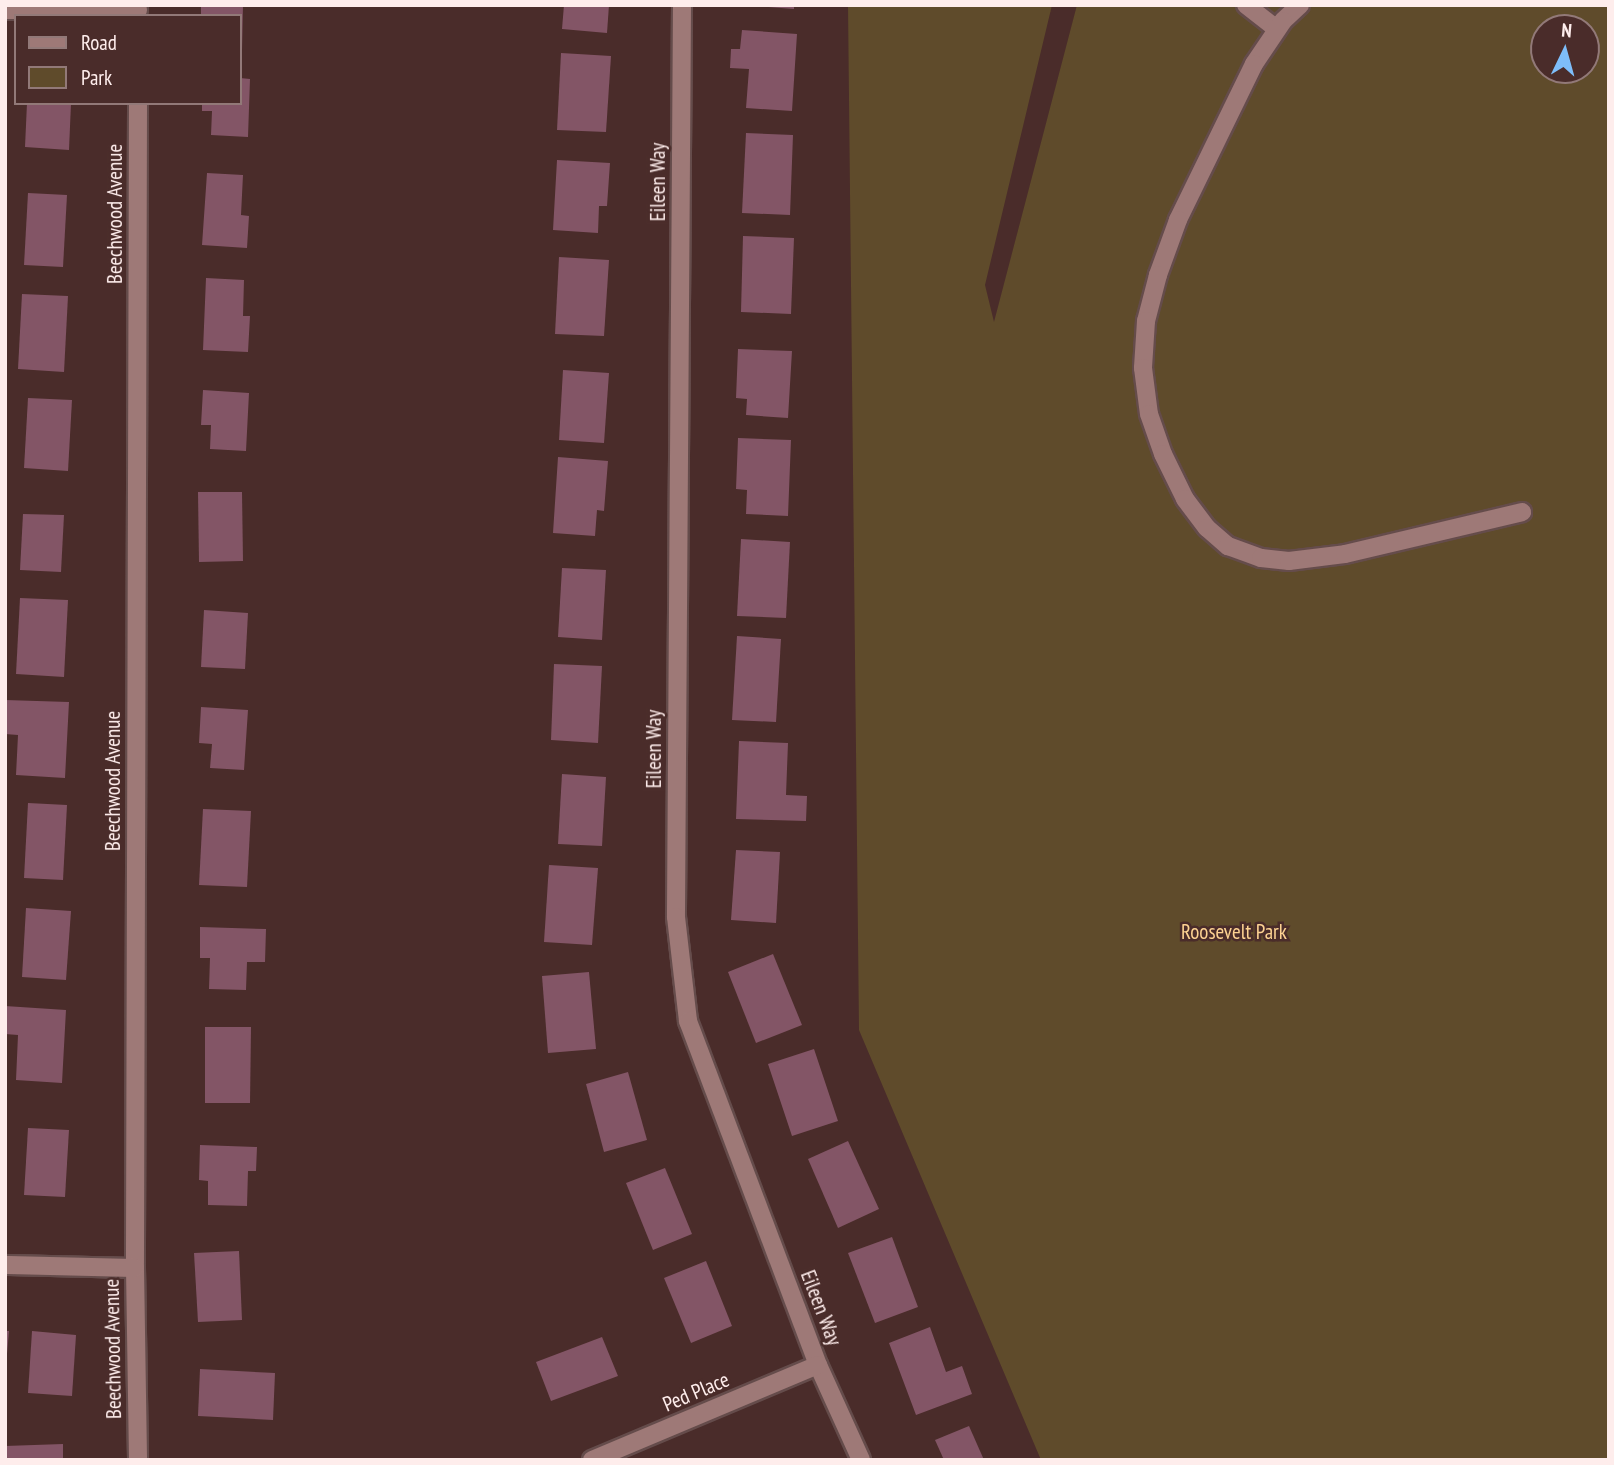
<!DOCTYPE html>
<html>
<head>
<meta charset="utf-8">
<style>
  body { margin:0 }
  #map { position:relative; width:1614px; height:1465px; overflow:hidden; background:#4a2c2a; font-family:"PT Sans Narrow",sans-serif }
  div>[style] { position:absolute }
  .green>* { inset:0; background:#5f4b2b }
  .building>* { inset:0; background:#835566 }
  .roads { filter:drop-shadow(2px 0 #654c4b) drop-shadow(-2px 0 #654c4b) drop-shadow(0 2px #654c4b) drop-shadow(0 -2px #654c4b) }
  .minor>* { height:18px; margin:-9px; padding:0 9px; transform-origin:9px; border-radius:9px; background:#9e7977 }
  span { translate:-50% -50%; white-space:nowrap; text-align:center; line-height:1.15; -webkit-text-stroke:5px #4a2c2a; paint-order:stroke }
  .street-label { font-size:21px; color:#feedec }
  .park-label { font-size:21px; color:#fdd292 }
  .frame { position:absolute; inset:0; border:7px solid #feedec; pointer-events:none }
  .legend { position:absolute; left:14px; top:14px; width:228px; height:91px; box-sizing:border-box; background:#4a2c2a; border:2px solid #927978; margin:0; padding:9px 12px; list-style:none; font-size:21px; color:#feedec }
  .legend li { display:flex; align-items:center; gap:14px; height:35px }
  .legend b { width:35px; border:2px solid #927978 }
  .north { position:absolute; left:1530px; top:14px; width:70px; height:70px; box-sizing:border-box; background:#4a2c2a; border:2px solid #927978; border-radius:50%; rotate:5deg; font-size:19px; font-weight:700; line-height:28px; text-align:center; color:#feedec }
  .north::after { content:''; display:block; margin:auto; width:24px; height:32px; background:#7ebdf9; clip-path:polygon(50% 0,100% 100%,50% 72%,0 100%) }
</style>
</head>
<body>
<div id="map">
  <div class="green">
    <div style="clip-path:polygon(evenodd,848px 5px,1052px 5px,985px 285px,994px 322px,1077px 5px,1609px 5px,1609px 1460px,1041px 1460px,859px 1030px,848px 5px,1544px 28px,1586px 28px,1586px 70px,1544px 70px,1544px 28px)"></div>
  </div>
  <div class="building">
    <div style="clip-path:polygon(201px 5px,243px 5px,242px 51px,240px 16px,201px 16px)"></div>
    <div style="clip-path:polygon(564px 5px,609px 5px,607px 33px,562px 29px)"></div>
    <div style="clip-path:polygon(743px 5px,794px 5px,794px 9px)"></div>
    <div style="clip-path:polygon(742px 30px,797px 34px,792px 111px,746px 108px,749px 69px,730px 68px,731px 49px,740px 49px)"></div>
    <div style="clip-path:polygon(561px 53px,611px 56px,606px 132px,557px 130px)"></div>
    <div style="clip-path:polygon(240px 78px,250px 79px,248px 137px,211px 135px,212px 111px,202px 111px,202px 103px,240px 103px)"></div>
    <div style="clip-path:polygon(27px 103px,71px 103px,69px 150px,25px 147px)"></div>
    <div style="clip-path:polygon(746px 133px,793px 135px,790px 215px,742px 213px)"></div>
    <div style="clip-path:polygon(557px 160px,610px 163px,607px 206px,599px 206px,598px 233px,553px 230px)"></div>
    <div style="clip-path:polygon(207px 173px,243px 175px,241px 215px,249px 216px,247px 248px,202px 245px)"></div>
    <div style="clip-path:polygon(28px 193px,67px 195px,63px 267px,24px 265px)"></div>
    <div style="clip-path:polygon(743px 236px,794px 238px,791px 314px,741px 312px)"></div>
    <div style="clip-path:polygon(559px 257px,609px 260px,604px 336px,555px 334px)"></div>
    <div style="clip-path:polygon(206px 278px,244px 280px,243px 316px,250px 316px,248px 352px,203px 350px)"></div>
    <div style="clip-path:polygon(22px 294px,68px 296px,64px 372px,18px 369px)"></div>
    <div style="clip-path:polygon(738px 349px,792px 351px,788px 418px,746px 415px,747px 399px,736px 398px)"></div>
    <div style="clip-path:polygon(563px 370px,609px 373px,604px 443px,559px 440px)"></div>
    <div style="clip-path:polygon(203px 390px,249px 393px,246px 451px,210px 449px,211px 425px,201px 425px)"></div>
    <div style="clip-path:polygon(28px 398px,72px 400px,68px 471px,24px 468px)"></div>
    <div style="clip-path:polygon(738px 438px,791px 440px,788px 516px,746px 514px,747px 490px,736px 489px)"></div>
    <div style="clip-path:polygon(558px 457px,608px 461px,604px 511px,597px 510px,595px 536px,553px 533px)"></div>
    <div style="clip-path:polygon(198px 492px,242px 492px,243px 561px,199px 562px)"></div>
    <div style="clip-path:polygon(23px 514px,64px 515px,61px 572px,20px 570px)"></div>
    <div style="clip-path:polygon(741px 539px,790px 542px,786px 618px,737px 616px)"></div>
    <div style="clip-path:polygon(562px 568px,606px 570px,602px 640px,558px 637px)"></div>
    <div style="clip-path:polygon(20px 598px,68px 600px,64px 677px,16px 674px)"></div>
    <div style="clip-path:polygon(204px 610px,248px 613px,245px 669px,201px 667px)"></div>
    <div style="clip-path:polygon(737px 636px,781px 639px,776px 722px,732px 720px)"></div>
    <div style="clip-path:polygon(554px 664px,602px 666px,598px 743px,551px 740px)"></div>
    <div style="clip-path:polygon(5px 700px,69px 702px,65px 778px,16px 775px,18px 735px,5px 734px)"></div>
    <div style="clip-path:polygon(201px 707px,248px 710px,244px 770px,210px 768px,212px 744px,199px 743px)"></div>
    <div style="clip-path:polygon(739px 741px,788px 743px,786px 795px,807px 796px,806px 821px,736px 819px)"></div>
    <div style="clip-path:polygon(562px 774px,606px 777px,602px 846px,558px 844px)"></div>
    <div style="clip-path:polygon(28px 803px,67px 805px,63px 880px,24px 878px)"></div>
    <div style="clip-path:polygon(203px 809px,251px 811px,247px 887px,199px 885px)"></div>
    <div style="clip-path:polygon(736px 850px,780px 852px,776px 923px,731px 920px)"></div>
    <div style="clip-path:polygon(549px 865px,598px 868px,592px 945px,544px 942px)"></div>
    <div style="clip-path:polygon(26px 908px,71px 911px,66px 980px,22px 977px)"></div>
    <div style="clip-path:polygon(200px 927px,266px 929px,265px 962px,247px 962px,246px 990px,209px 989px,210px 958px,200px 958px)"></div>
    <div style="clip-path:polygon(773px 954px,802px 1025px,756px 1043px,728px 972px)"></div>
    <div style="clip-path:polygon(589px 972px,596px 1049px,548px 1053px,542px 976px)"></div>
    <div style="clip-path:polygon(5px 1006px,66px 1010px,62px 1083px,16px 1080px,18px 1035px,5px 1034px)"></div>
    <div style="clip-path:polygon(205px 1027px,251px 1027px,250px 1103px,205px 1103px)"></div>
    <div style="clip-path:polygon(814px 1049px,838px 1121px,792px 1136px,768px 1064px)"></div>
    <div style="clip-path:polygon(628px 1072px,647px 1140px,604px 1152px,586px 1084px)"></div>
    <div style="clip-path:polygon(28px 1128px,69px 1130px,65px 1197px,24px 1195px)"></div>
    <div style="clip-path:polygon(848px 1141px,879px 1209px,838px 1228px,808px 1159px)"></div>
    <div style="clip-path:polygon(200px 1145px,257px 1147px,256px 1171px,248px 1171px,247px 1206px,208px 1205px,208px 1181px,199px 1180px)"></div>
    <div style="clip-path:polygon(665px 1168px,692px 1234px,653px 1250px,626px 1183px)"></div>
    <div style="clip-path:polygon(892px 1237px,918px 1307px,875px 1323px,848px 1253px)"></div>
    <div style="clip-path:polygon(239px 1251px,242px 1320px,198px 1322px,194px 1253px)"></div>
    <div style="clip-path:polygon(706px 1261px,732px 1326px,691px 1343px,664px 1278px)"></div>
    <div style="clip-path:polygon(930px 1327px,946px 1372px,962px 1366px,972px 1394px,916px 1415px,889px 1343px)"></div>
    <div style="clip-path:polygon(5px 1331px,9px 1331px,7px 1354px,5px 1354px)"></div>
    <div style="clip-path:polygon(32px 1331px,76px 1335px,72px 1396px,28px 1393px)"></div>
    <div style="clip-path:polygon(602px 1337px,618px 1376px,551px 1401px,536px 1362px)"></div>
    <div style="clip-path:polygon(200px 1369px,275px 1373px,273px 1420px,198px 1416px)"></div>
    <div style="clip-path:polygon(969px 1426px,984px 1460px,944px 1460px,935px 1440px)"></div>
    <div style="clip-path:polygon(63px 1444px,63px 1460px,5px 1460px,5px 1446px)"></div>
  </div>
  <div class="roads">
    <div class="minor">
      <div style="left:682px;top:5px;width:912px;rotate:90.38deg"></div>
      <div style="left:676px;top:917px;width:105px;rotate:83.4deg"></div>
      <div style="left:688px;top:1021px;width:368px;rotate:69.3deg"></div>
      <div style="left:818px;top:1365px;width:104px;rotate:65.6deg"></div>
      <div style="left:1246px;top:5px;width:39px;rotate:38deg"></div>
      <div style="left:1300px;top:5px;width:23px;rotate:137deg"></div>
      <div style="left:1283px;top:21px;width:52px;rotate:124deg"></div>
      <div style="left:1254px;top:64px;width:174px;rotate:116deg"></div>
      <div style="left:1178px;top:220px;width:59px;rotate:110deg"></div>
      <div style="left:1158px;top:275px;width:48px;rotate:104.6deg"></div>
      <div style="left:1146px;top:321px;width:47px;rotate:93.7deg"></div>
      <div style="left:1143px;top:368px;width:46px;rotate:82.6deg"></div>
      <div style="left:1149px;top:414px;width:42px;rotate:70.7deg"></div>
      <div style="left:1163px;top:454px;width:50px;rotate:63.9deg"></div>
      <div style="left:1185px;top:499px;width:36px;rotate:53deg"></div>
      <div style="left:1207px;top:528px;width:28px;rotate:41deg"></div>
      <div style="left:1228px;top:546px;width:35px;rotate:20deg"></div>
      <div style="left:1261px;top:558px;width:28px;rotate:6deg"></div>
      <div style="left:1289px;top:561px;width:56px;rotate:-7.1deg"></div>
      <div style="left:1345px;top:554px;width:182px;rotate:-13.3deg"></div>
      <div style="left:5px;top:10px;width:133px"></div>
      <div style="left:138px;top:103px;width:1165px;rotate:90.15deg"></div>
      <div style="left:135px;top:1268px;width:192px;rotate:89.1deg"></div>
      <div style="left:5px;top:1265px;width:130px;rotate:1.3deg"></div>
      <div style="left:592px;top:1460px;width:245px;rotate:-22.8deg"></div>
    </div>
  </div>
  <div class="street-label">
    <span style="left:658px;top:182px;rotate:-90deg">Eileen Way</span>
    <span style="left:115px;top:214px;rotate:-90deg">Beechwood Avenue</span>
    <span style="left:654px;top:749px;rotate:-90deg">Eileen Way</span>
    <span style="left:113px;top:781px;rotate:-90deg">Beechwood Avenue</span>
    <span style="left:821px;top:1308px;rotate:69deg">Eileen Way</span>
    <span style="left:113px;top:1349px;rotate:-91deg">Beechwood Avenue</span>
    <span style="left:696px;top:1392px;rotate:-23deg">Ped Place</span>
  </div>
  <div class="park-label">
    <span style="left:1234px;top:932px">Roosevelt Park</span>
  </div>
  <div class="frame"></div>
  <ul class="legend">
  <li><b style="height:9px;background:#9e7977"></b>Road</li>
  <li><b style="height:19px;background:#5f4b2b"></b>Park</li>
  </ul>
  <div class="north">N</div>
</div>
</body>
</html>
